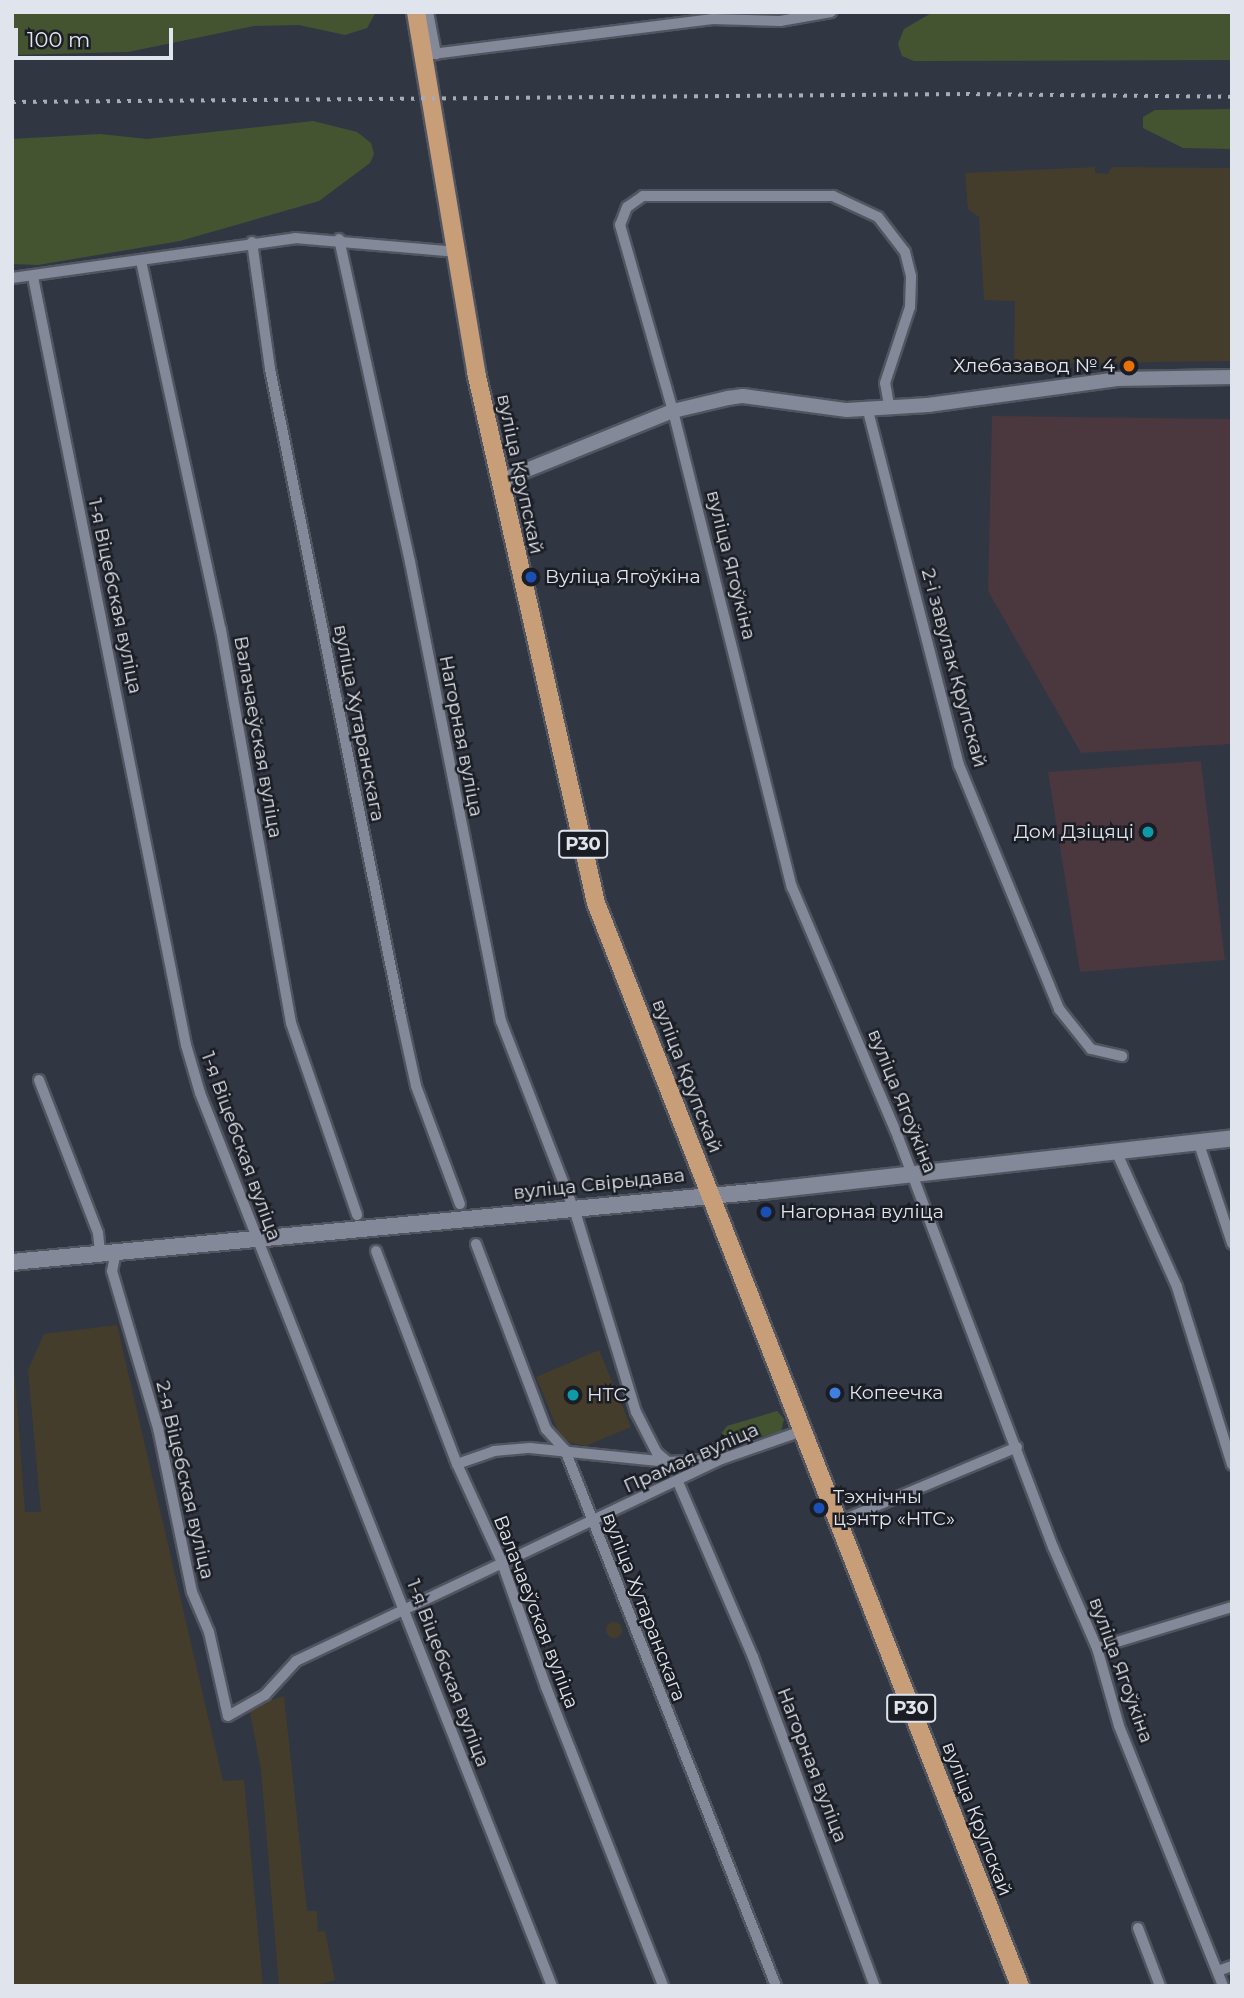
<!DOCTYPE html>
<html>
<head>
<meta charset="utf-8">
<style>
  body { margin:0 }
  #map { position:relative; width:1244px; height:1998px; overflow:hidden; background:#313643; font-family:Montserrat,sans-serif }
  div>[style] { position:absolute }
  .industrial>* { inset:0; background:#443d2c }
  .round { border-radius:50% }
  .education>* { inset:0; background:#4b373e }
  .green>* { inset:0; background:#455430 }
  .roads { filter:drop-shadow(2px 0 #515560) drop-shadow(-2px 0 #515560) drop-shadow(0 2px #515560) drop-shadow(0 -2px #515560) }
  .minor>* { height:10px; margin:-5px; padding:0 5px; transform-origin:5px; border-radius:5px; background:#838999 }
  .tertiary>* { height:14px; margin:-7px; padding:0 7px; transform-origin:7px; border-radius:7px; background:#838999 }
  .secondary>* { height:16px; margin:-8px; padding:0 8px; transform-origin:8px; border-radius:8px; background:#838999 }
  .primary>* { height:18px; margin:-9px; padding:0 9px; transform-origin:9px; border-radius:9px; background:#c79e78 }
  .rail>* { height:3.5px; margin-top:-1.75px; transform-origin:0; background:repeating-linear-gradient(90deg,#a8acb6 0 3.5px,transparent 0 10.5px) }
  .dots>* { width:19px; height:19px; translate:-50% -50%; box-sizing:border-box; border:4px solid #1b1d24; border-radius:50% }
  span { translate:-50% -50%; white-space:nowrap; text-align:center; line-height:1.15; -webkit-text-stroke:5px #1b1d24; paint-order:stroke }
  .shield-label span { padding:2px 5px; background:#1b1d24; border:2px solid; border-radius:5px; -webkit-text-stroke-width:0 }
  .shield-label { font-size:18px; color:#e0e4ec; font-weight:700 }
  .poi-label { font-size:19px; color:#e0e4ec }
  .right { translate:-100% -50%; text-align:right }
  .left { translate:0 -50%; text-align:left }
  .street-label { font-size:19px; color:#e0e4ec }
  .frame { position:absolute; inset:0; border:14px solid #e0e4ec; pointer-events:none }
  .scale { position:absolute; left:14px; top:28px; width:159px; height:32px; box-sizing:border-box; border:4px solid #e0e4ec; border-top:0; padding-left:9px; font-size:21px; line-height:24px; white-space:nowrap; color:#e0e4ec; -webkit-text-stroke:5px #1b1d24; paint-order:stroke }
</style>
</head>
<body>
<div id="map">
  <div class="industrial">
    <div style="clip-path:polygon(1095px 167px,1095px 173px,1108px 174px,1112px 167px,1232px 168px,1232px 361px,1014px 364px,1015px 301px,984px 300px,979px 217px,968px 209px,965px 173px)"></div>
    <div style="clip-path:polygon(117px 1325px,223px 1781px,244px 1780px,263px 1986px,12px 1986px,12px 1337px,25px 1512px,41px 1512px,28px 1370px,44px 1334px)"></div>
    <div style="clip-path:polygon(599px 1350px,631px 1427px,586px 1446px,571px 1443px,561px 1438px,536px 1377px)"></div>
    <div class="round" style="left:606px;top:1622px;width:16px;height:16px"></div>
    <div style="clip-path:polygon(284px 1696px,307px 1911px,317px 1911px,318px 1932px,325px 1931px,335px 1980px,313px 1986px,279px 1986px,261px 1770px,249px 1707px)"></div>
  </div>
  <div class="education">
    <div style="clip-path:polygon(992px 416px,1232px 419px,1232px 744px,1081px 753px,988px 591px)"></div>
    <div style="clip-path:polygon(1201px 761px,1225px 960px,1080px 972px,1048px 772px)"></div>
  </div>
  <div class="green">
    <div style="clip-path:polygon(12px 12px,376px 12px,367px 28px,345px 35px,299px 25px,254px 26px,128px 52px,12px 55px)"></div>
    <div style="clip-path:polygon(933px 12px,1232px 12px,1232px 60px,914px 61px,902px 56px,898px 44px,904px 29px)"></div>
    <div style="clip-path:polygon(1232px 109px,1232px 149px,1183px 148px,1143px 128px,1143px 117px,1155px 110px)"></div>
    <div style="clip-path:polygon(313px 121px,357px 132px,371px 143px,374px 154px,370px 163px,319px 201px,180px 241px,38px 265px,12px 264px,12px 139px,100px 134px,147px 139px)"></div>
    <div style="clip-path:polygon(777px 1411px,784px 1419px,781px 1431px,732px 1445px,722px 1441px,721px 1434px,727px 1426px)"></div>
  </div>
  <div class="roads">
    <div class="minor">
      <div style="left:428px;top:12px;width:43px;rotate:79.2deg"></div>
      <div style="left:424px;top:55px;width:291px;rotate:-7.1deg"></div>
      <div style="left:713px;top:19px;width:67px;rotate:1.7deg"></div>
      <div style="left:780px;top:21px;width:52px;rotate:-10deg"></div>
      <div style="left:339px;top:239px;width:331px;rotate:77.6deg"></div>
      <div style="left:410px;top:562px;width:468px;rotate:78.8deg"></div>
      <div style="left:501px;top:1021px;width:211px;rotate:68.9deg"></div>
      <div style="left:577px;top:1218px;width:203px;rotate:73.1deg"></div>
      <div style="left:636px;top:1412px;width:46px;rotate:62.9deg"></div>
      <div style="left:657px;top:1453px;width:14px;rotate:39deg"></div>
      <div style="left:252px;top:242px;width:128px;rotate:81.9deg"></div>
      <div style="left:270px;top:369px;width:661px;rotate:78.57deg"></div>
      <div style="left:401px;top:1017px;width:71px;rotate:77.7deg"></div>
      <div style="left:416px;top:1086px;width:126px;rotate:69.6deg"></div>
      <div style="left:141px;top:261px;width:378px;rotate:77.8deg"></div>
      <div style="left:221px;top:630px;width:399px;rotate:79.9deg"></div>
      <div style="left:291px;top:1023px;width:203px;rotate:71deg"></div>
      <div style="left:33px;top:277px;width:783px;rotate:78.73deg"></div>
      <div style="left:186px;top:1045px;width:50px;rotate:73.7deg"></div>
      <div style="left:200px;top:1093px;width:960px;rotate:68.49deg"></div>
      <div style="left:12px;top:278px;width:286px;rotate:-8deg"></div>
      <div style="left:295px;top:238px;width:163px;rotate:4.9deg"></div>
      <div style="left:889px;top:405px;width:22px;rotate:-100deg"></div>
      <div style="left:885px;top:383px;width:80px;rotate:-71.8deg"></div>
      <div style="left:910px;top:307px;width:31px;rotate:-88deg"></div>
      <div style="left:911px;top:276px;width:25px;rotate:-104deg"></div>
      <div style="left:905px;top:252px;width:44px;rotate:-127.6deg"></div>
      <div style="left:878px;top:217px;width:50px;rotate:-155deg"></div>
      <div style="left:833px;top:196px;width:190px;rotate:180deg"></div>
      <div style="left:643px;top:196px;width:19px;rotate:145deg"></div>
      <div style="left:627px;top:207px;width:19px;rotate:111deg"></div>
      <div style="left:620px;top:225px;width:193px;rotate:74.1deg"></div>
      <div style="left:673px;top:411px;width:491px;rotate:76deg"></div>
      <div style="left:792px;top:887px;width:272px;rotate:67deg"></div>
      <div style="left:898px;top:1137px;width:438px;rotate:69.3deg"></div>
      <div style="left:1053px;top:1547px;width:110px;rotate:66.5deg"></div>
      <div style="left:1097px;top:1648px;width:81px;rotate:74.2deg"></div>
      <div style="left:1119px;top:1726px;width:280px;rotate:68.2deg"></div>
      <div style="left:867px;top:407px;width:370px;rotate:75.6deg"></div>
      <div style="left:959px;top:765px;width:264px;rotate:67.7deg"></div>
      <div style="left:1059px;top:1009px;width:51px;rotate:51.3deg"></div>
      <div style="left:1091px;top:1049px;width:32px;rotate:13deg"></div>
      <div style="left:39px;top:1080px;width:164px;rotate:68.9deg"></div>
      <div style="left:98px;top:1233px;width:20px;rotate:84deg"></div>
      <div style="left:1198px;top:1141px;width:108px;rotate:71.6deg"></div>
      <div style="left:1116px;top:1151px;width:149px;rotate:65.8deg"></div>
      <div style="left:1177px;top:1287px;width:186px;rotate:72.8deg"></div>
      <div style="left:476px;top:1244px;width:198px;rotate:69.3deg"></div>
      <div style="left:546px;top:1429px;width:28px;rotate:48deg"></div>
      <div style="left:565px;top:1450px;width:576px;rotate:68.51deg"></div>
      <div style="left:116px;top:1251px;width:20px;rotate:101deg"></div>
      <div style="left:112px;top:1271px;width:164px;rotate:73.7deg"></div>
      <div style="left:158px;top:1428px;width:167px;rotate:78.3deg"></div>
      <div style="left:192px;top:1592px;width:43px;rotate:67deg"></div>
      <div style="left:209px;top:1632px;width:86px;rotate:77.3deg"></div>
      <div style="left:228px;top:1716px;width:43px;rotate:-29.6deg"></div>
      <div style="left:265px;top:1695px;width:46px;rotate:-47.6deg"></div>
      <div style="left:296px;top:1661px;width:471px;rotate:-25.4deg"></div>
      <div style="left:722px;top:1459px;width:85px;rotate:-19.3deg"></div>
      <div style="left:376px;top:1251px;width:228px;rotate:69.2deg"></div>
      <div style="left:457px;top:1464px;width:106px;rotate:65.4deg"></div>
      <div style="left:501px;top:1560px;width:135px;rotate:70.5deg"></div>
      <div style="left:546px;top:1687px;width:321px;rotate:68.6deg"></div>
      <div style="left:457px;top:1464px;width:39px;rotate:-19deg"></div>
      <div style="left:494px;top:1451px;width:36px;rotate:-5deg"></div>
      <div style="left:530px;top:1448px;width:139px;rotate:5.8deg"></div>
      <div style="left:668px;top:1462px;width:52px;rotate:-3.3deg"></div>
      <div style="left:678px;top:1482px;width:190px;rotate:66.8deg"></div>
      <div style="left:753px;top:1657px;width:351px;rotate:69.7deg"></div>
      <div style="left:838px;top:1522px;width:194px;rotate:-22.7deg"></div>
      <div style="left:1097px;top:1648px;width:141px;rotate:-16.9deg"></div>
      <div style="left:1138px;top:1928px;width:62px;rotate:69.2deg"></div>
      <div style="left:1218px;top:1971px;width:15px;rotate:-20deg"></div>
    </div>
    <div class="tertiary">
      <div style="left:502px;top:480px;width:184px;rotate:-22deg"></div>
      <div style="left:673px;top:411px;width:57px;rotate:-13.3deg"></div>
      <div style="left:728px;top:398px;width:15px;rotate:-8deg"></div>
      <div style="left:743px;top:396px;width:105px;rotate:7.7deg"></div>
      <div style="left:847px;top:410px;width:81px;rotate:-3.5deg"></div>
      <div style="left:928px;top:405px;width:191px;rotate:-7.8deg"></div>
      <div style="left:1117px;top:379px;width:115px;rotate:-1deg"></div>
    </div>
    <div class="secondary">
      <div style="left:12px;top:1262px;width:754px;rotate:-5.4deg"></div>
      <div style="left:763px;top:1191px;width:472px;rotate:-6.4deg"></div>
    </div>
    <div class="primary">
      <div style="left:416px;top:12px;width:365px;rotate:80.5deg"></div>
      <div style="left:476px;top:372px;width:544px;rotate:77.27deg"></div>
      <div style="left:596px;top:903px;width:1163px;rotate:68.62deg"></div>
    </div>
  </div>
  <div class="rail">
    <div style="left:12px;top:102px;width:954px;rotate:-0.48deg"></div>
    <div style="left:966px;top:94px;width:266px;rotate:0.6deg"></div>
  </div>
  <div class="dots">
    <div style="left:1129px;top:366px;background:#e8710a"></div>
    <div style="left:531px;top:577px;background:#1a4fb4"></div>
    <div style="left:1148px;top:832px;background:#0f9aa8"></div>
    <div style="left:766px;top:1212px;background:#1a4fb4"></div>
    <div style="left:835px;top:1393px;background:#3f7fe0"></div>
    <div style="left:573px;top:1395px;background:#0f9aa8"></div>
    <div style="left:819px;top:1508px;background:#1a4fb4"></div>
  </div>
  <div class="shield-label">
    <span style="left:583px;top:844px">Р30</span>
    <span style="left:911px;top:1708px">Р30</span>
  </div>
  <div class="poi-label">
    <span class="right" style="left:1115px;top:366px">Хлебазавод № 4</span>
    <span class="left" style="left:545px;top:577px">Вуліца Ягоўкіна</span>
    <span class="right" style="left:1134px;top:832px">Дом Дзіцяці</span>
    <span class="left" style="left:780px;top:1212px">Нагорная вуліца</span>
    <span class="left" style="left:849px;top:1393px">Копеечка</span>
    <span class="left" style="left:587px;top:1395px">НТС</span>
    <span class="left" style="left:833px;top:1508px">Тэхнічны<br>цэнтр «НТС»</span>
  </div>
  <div class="street-label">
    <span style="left:520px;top:474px;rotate:78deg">вуліца Крупскай</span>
    <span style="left:731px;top:565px;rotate:76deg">вуліца Ягоўкіна</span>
    <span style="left:115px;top:596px;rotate:78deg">1-я Віцебская вуліца</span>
    <span style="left:954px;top:668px;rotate:75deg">2-і завулак Крупскай</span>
    <span style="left:359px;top:723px;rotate:79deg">вуліца Хутаранскага</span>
    <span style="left:461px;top:736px;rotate:79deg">Нагорная вуліца</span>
    <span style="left:258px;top:737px;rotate:80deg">Валачаеўская вуліца</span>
    <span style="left:687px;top:1076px;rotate:69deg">вуліца Крупскай</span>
    <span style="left:902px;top:1101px;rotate:68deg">вуліца Ягоўкіна</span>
    <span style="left:241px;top:1146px;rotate:70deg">1-я Віцебская вуліца</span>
    <span style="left:599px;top:1184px;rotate:-6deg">вуліца Свірыдава</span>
    <span style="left:691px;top:1458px;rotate:-24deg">Прамая вуліца</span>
    <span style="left:185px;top:1480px;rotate:77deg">2-я Віцебская вуліца</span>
    <span style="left:644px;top:1607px;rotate:69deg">вуліца Хутаранскага</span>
    <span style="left:536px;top:1612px;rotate:69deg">Валачаеўская вуліца</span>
    <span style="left:1121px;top:1670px;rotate:70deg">вуліца Ягоўкіна</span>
    <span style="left:448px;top:1673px;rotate:69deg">1-я Віцебская вуліца</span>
    <span style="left:812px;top:1765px;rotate:69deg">Нагорная вуліца</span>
    <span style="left:977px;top:1819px;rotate:69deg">вуліца Крупскай</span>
  </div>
  <div class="frame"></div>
  <div class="scale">100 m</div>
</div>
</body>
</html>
